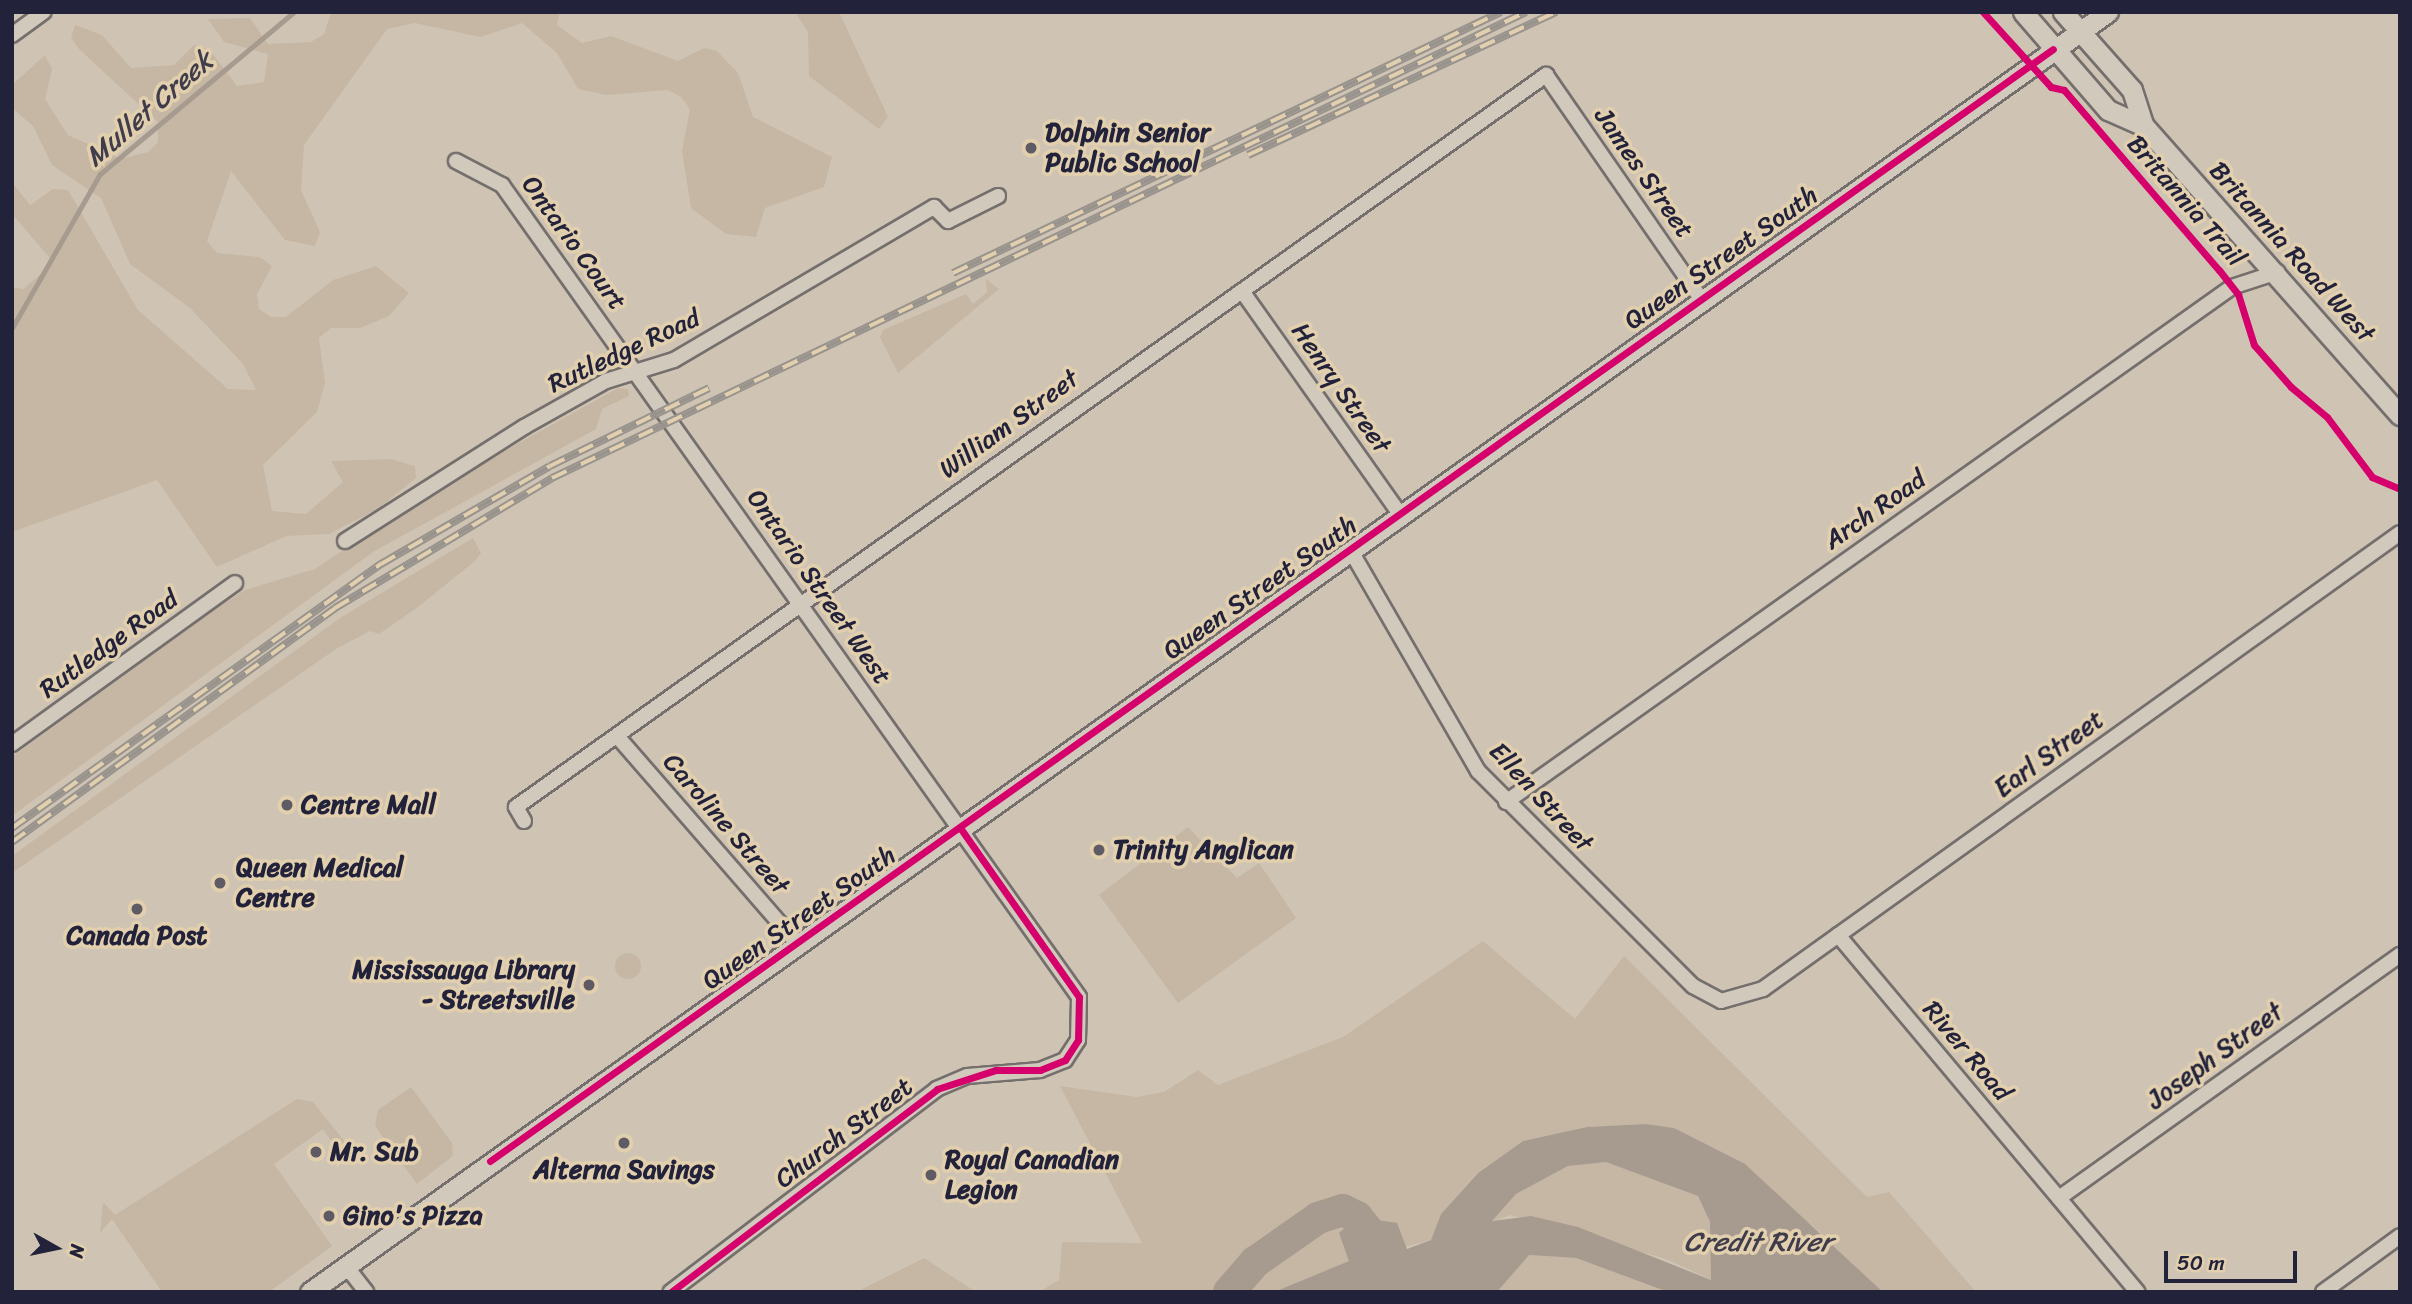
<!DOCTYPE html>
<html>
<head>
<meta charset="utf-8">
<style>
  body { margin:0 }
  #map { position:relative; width:2412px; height:1304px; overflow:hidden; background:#cfc4b3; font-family:Sriracha,sans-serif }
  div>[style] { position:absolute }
  .green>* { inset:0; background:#c5b7a3 }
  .round { border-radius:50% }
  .water>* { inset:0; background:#a79b90 }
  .stream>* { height:5px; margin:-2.5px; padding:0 2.5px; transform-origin:2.5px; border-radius:2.5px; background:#a79b90 }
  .river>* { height:32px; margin:-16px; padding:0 16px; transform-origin:16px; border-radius:16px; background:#a79b90 }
  .roads { filter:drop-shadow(2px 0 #746f6d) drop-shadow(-2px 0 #746f6d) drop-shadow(0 2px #746f6d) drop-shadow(0 -2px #746f6d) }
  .street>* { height:14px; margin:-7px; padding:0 7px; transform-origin:7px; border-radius:7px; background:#d1c9bc }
  .secondary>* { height:19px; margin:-9.5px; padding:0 9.5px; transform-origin:9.5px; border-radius:9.5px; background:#d1c9bc }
  .rail>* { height:8px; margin-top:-4px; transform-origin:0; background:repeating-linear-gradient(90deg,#e2cfad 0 16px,#98938d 0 32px); box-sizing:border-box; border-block:2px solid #98938d }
  .cycleway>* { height:7px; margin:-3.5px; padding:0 3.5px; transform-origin:3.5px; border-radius:3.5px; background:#d6006c }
  .dots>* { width:19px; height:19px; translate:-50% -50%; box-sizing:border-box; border:4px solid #e2cfad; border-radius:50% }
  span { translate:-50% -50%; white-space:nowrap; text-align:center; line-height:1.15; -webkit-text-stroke:7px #e2cfad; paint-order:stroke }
  .poi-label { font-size:26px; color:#22223b; font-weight:700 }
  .left { translate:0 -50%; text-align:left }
  .right { translate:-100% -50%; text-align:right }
  .street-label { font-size:26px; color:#22223b }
  .water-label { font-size:28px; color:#3f3c4c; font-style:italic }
  .frame { position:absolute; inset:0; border:14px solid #22223b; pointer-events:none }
  .north { position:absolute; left:21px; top:1213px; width:70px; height:70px; -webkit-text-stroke:5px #e2cfad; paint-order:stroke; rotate:99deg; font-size:19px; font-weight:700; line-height:28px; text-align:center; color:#22223b }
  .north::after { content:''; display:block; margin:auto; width:24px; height:32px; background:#22223b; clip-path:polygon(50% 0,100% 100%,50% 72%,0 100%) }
  .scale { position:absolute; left:2164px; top:1251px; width:133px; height:32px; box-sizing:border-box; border:4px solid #22223b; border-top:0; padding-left:9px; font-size:21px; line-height:24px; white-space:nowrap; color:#22223b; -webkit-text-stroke:5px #e2cfad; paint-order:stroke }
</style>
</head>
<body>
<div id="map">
  <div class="green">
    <div style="clip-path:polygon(331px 12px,560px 12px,557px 25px,582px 43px,611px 36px,678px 61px,704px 48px,717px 51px,738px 73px,753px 117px,832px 157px,824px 187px,765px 208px,756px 237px,726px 234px,691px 208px,682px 151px,690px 109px,681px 97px,668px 90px,607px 95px,578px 89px,557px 53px,522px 23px,480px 37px,415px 23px,387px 29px,304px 145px,301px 190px,320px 232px,315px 246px,285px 240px,231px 171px,207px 241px,217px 253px,260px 257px,272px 266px,257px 294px,259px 309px,271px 317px,286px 317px,333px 280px,376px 266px,409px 293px,389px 316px,360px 328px,331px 328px,319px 338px,325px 383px,317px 412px,263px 465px,272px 511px,306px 514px,343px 482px,331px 461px,391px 459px,415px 466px,416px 478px,379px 508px,329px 534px,286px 536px,217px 567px,157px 480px,12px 532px,12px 287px,23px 289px,45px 271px,50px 258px,12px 214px,12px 182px,30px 205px,53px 189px,68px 190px,138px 310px,228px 389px,256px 390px,243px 364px,190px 308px,130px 264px,101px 198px,52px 165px,33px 126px,12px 108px,12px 85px,45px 55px,52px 69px,45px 99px,68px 135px,121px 159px,148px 152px,158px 142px,158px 122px,80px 50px,71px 38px,75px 25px,102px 35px,131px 68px,174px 65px,194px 45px,209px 49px,237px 86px,264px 82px,268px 54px,224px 42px,208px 19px,250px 18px,268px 44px,311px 42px,324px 34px)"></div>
    <div style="clip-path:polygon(795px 12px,839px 12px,888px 117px,879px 129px,809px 76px,808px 32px)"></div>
    <div style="clip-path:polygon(986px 279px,999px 289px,898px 373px,880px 337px,883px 330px,966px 294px,973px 304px,987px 292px)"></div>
    <div style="clip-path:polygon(618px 388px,628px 389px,629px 396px,602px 409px,596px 429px,373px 552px,12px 816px,12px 757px,211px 612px,245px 590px,315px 569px,429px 493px)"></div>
    <div style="clip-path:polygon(473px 538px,481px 553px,475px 561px,418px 607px,379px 634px,370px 631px,336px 649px,12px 873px,12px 856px,340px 618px)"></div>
    <div style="clip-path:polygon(1188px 827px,1237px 878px,1259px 863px,1296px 918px,1178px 1003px,1099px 895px)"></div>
    <div style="clip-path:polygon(1483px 941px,1575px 1019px,1624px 956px,1867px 1197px,1889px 1192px,1976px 1292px,1883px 1292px,1812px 1225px,1674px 1128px,1646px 1124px,1587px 1127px,1523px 1141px,1477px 1173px,1441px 1214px,1431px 1240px,1349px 1261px,1274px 1292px,1039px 1292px,1059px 1280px,1062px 1242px,1142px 1243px,1060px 1086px,1137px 1097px,1164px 1092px,1198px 1070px,1218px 1085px,1343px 1037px)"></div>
    <div class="round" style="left:615px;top:953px;width:26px;height:26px"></div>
    <div style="clip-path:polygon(411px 1087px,452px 1143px,453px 1156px,417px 1184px,375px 1126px,378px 1110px)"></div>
    <div style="clip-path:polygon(297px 1099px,313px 1102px,349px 1147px,340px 1154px,323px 1129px,274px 1164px,332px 1246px,269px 1292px,162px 1292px,112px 1219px,100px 1233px,103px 1202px,115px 1215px)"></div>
    <div style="clip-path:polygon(1606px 1161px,1698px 1196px,1710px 1222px,1712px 1280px,1666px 1259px,1511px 1215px,1492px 1221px,1516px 1194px,1568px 1166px)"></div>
    <div style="clip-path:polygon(1528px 1255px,1576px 1258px,1668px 1292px,1497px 1292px)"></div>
    <div style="clip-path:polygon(924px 1258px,976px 1292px,856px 1292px)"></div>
  </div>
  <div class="water">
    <div style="clip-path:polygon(evenodd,1646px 1124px,1674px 1128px,1745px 1164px,1883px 1292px,1668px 1292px,1576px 1258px,1529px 1255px,1497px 1292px,1274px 1292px,1349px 1261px,1339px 1233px,1357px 1217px,1397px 1223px,1407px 1249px,1431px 1240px,1441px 1214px,1478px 1173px,1523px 1141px,1587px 1127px,1646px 1124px,1606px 1162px,1698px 1196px,1710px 1222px,1711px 1280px,1578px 1227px,1531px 1216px,1492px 1221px,1516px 1194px,1568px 1166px,1606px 1162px)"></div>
  </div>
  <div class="stream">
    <div style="left:12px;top:328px;width:177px;rotate:-60.3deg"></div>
    <div style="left:100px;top:174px;width:253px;rotate:-39.9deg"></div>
  </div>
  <div class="river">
    <div style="left:1229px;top:1292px;width:40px;rotate:-49deg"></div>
    <div style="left:1255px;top:1262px;width:77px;rotate:-34.9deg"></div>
    <div style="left:1318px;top:1218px;width:26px;rotate:-18deg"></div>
    <div style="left:1343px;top:1210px;width:16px;rotate:27deg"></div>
    <div style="left:1357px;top:1217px;width:97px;rotate:50.9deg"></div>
  </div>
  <div class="roads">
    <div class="street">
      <div style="left:12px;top:35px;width:39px;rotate:-36deg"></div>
      <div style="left:456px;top:161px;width:52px;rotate:27.6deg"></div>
      <div style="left:502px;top:185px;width:996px;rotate:54.6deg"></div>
      <div style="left:1079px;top:997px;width:43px;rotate:91.3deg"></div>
      <div style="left:1078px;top:1040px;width:24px;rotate:123deg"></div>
      <div style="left:1065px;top:1060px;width:27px;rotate:158deg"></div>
      <div style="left:1040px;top:1070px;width:73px;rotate:175.3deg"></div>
      <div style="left:967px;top:1076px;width:33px;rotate:157deg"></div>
      <div style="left:937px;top:1089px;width:335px;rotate:142.7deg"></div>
      <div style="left:1242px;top:291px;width:273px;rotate:54.7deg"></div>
      <div style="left:345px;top:541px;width:212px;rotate:-32.5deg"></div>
      <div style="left:524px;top:427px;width:94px;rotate:-29.3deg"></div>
      <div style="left:606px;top:381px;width:71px;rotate:-17.2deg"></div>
      <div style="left:674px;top:360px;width:302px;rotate:-30.5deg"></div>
      <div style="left:934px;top:207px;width:20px;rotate:45deg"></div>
      <div style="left:948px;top:221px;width:56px;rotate:-26.6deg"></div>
      <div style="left:1351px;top:551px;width:254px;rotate:60deg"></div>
      <div style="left:1478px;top:771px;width:304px;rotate:45deg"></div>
      <div style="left:1693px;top:986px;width:32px;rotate:28deg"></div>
      <div style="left:1721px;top:1001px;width:44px;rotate:-15.9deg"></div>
      <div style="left:1763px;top:989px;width:783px;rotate:-35.6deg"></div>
      <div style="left:617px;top:736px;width:276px;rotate:49deg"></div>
      <div style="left:12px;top:744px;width:275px;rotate:-35.8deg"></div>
      <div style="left:1506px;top:802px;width:890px;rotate:-35.35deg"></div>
      <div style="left:2232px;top:287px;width:48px;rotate:-18.1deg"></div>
      <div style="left:524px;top:821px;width:16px;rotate:-120deg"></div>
      <div style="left:516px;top:807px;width:1264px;rotate:-35.4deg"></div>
      <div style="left:1546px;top:75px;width:272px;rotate:55.3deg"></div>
      <div style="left:1838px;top:935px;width:466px;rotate:50deg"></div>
      <div style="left:2059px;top:1198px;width:419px;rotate:-35.5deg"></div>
      <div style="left:346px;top:1266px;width:33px;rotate:52deg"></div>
      <div style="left:2323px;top:1292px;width:95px;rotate:-36deg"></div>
    </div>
    <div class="secondary">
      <div style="left:2023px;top:12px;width:130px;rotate:49.1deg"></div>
      <div style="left:2108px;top:110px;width:39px;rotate:24deg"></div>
      <div style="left:2144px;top:126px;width:386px;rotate:48.5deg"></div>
      <div style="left:2063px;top:12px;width:104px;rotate:48.5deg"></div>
      <div style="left:2132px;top:90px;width:38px;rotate:72deg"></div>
      <div style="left:310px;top:1292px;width:2207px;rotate:-35.45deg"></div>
    </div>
  </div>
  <div class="rail">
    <div style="left:1248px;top:155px;width:340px;rotate:-24.9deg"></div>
    <div style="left:953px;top:273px;width:607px;rotate:-25.47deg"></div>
    <div style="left:12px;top:828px;width:454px;rotate:-35.6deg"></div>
    <div style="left:381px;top:564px;width:195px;rotate:-30.1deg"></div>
    <div style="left:550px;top:466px;width:177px;rotate:-26.1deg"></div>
    <div style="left:12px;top:842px;width:399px;rotate:-35.9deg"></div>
    <div style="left:335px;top:608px;width:253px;rotate:-30.9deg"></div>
    <div style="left:552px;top:478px;width:1080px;rotate:-25.57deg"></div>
  </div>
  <div class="cycleway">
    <div style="left:1983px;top:12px;width:101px;rotate:47.8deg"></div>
    <div style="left:2051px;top:87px;width:13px;rotate:13deg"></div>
    <div style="left:2064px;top:90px;width:238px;rotate:49.3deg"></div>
    <div style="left:2219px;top:270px;width:31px;rotate:52deg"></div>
    <div style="left:2238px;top:294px;width:53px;rotate:72.6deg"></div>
    <div style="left:2254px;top:345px;width:56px;rotate:48.6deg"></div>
    <div style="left:2291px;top:387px;width:47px;rotate:39.8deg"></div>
    <div style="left:2327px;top:417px;width:75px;rotate:53.1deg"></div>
    <div style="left:2372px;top:477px;width:30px;rotate:23deg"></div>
    <div style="left:490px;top:1161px;width:1918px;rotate:-35.43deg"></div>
    <div style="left:671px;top:1292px;width:335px;rotate:-37.3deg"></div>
    <div style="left:937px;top:1089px;width:62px;rotate:-17.9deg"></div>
    <div style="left:996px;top:1070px;width:44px"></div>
    <div style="left:1040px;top:1070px;width:27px;rotate:-22deg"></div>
    <div style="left:1065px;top:1060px;width:24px;rotate:-57deg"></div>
    <div style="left:1078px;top:1040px;width:43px;rotate:-88.7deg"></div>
    <div style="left:1079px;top:997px;width:205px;rotate:-125.1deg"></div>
  </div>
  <div class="dots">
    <div style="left:1031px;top:148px;background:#5f5b65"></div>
    <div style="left:287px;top:805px;background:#5f5b65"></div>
    <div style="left:1099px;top:850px;background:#5f5b65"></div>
    <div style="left:220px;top:883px;background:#5f5b65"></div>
    <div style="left:137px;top:909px;background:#5f5b65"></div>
    <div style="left:589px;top:985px;background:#5f5b65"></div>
    <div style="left:624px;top:1143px;background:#5f5b65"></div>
    <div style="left:316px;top:1152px;background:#5f5b65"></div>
    <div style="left:931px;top:1175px;background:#5f5b65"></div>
    <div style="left:329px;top:1216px;background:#5f5b65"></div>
  </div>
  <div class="poi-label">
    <span class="left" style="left:1045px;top:148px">Dolphin Senior<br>Public School</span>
    <span class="left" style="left:301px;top:805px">Centre Mall</span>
    <span class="left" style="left:1113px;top:850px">Trinity Anglican</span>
    <span class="left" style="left:236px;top:883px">Queen Medical<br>Centre</span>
    <span style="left:137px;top:936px">Canada Post</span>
    <span class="right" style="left:575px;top:985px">Mississauga Library<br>- Streetsville</span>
    <span class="left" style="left:330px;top:1152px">Mr. Sub</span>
    <span class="left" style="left:945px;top:1175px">Royal Canadian<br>Legion</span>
    <span style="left:624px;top:1170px">Alterna Savings</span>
    <span class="left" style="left:343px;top:1216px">Gino's Pizza</span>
  </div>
  <div class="street-label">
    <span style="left:1644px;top:173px;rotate:55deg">James Street</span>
    <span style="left:2186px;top:201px;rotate:49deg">Britannia Trail</span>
    <span style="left:574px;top:243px;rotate:54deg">Ontario Court</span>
    <span style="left:2292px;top:252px;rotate:48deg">Britannia Road West</span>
    <span style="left:1721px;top:258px;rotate:-35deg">Queen Street South</span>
    <span style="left:624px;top:351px;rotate:-25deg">Rutledge Road</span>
    <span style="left:1341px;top:388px;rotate:55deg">Henry Street</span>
    <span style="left:1009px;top:424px;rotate:-36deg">William Street</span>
    <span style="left:1875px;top:510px;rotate:-35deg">Arch Road</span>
    <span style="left:819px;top:587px;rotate:55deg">Ontario Street West</span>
    <span style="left:1260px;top:588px;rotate:-35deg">Queen Street South</span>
    <span style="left:109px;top:644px;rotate:-36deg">Rutledge Road</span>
    <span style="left:2049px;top:754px;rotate:-36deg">Earl Street</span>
    <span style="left:1541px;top:797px;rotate:47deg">Ellen Street</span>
    <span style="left:726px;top:824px;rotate:49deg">Caroline Street</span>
    <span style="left:799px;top:918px;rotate:-35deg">Queen Street South</span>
    <span style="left:1967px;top:1051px;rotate:50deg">River Road</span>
    <span style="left:2215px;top:1056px;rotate:-36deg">Joseph Street</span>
    <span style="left:844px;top:1133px;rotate:-37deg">Church Street</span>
  </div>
  <div class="water-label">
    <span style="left:149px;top:109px;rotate:-41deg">Mullet Creek</span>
    <span style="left:1758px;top:1242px">Credit River</span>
  </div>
  <div class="frame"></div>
  <div class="north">N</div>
  <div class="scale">50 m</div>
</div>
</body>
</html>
